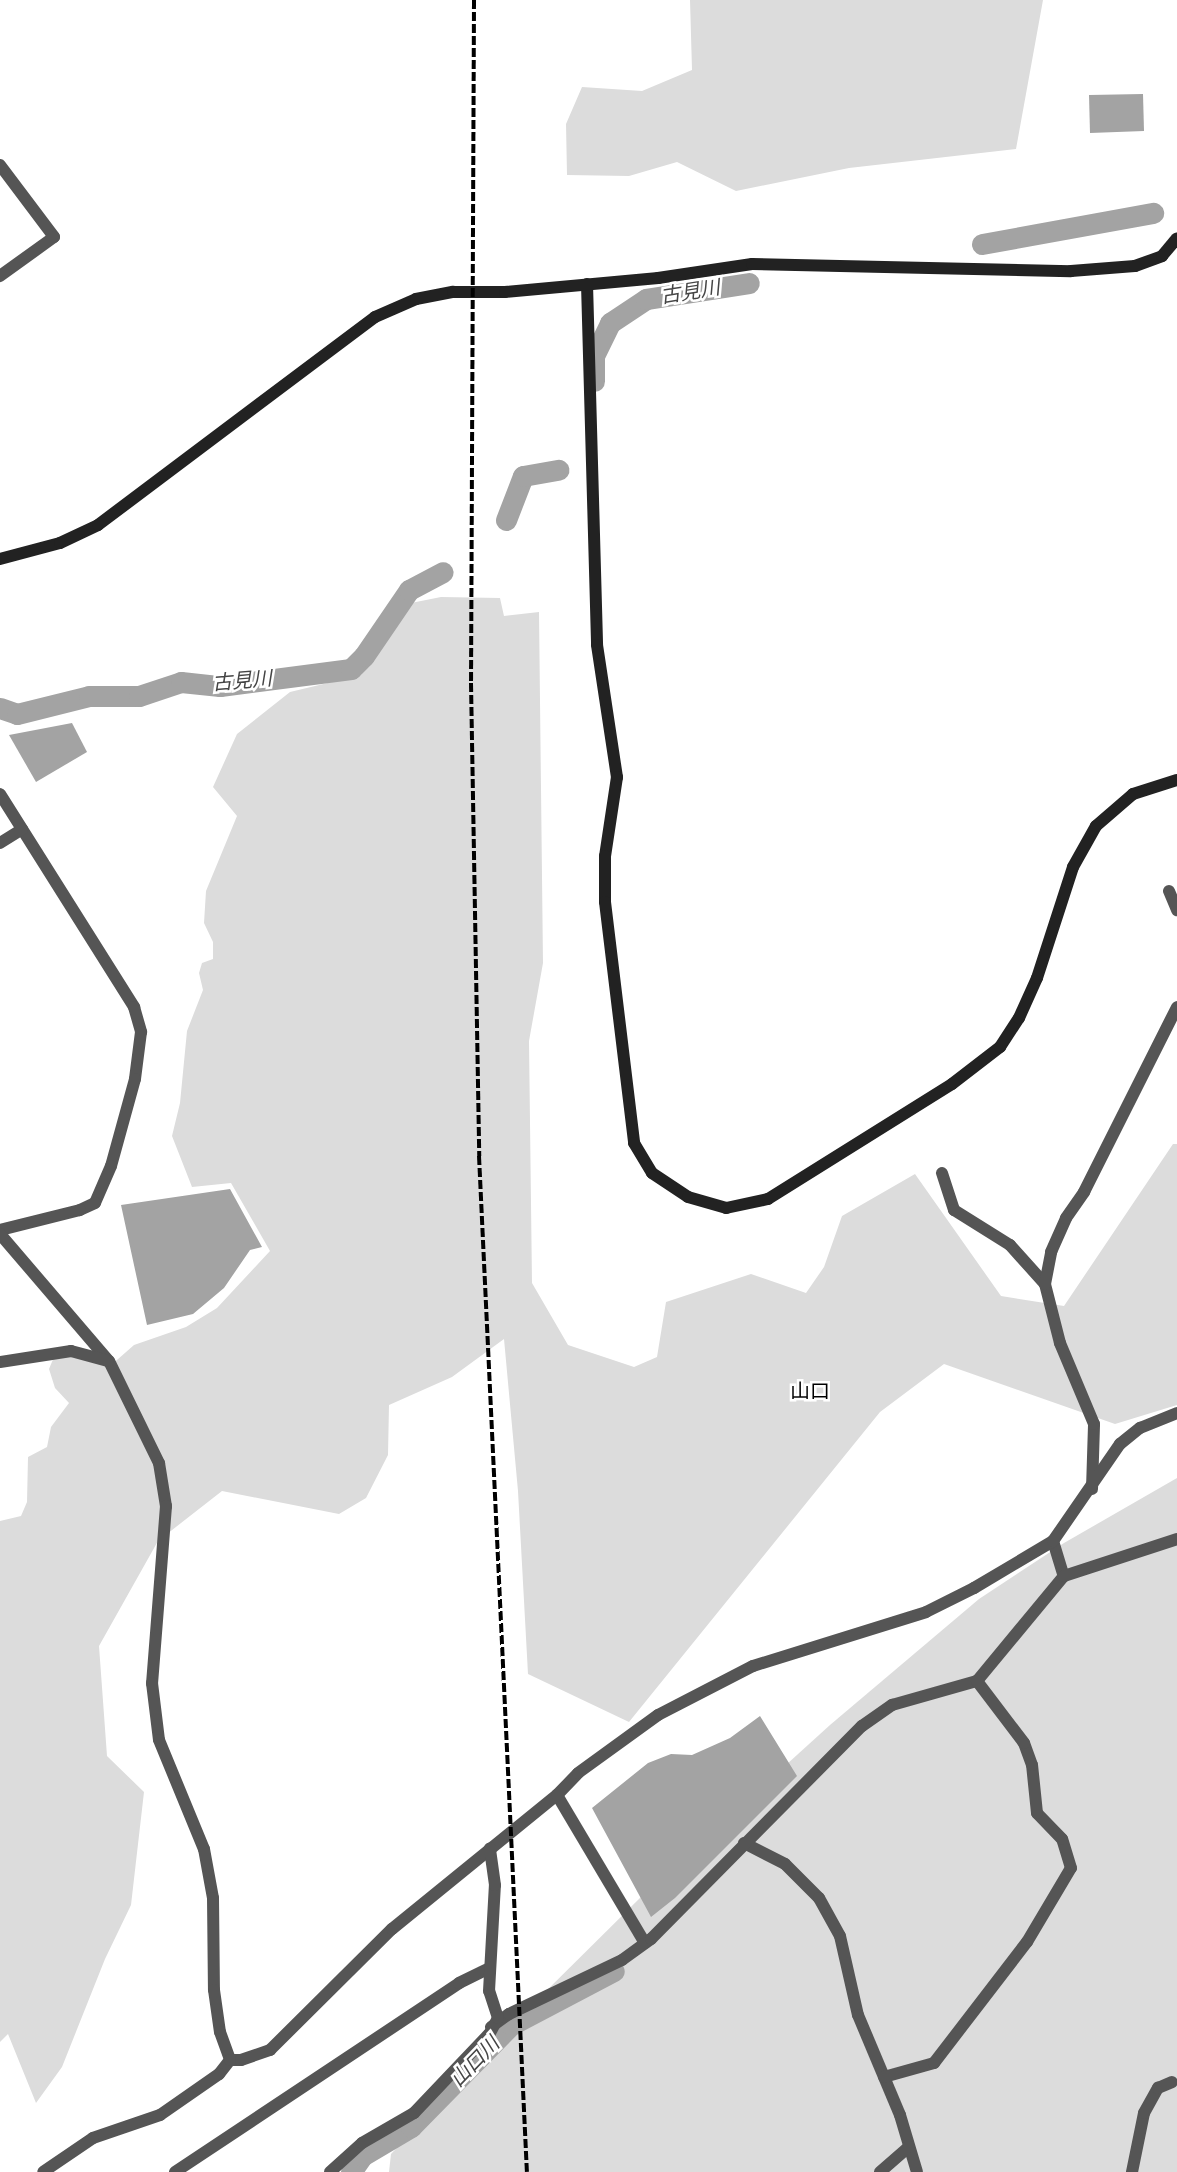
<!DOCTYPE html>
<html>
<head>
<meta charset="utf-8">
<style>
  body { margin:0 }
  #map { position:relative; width:1177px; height:2172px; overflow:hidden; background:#fff; font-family:Roboto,"Noto Sans JP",sans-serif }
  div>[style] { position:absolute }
  .green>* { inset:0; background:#dcdcdc }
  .water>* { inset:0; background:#a3a3a3 }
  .river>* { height:21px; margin:-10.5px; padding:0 10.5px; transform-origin:10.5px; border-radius:10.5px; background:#a3a3a3 }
  .street>* { height:12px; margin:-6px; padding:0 6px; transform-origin:6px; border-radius:6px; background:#555 }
  .secondary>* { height:12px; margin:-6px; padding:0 6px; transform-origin:6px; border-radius:6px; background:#222 }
  .rail>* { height:4px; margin-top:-2px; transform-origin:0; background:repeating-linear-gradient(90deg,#000 0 9px,transparent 0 12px) }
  span { translate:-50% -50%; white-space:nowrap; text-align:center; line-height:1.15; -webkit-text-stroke:5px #fff; paint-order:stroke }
  .water-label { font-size:20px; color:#444; font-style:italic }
  .neighbourhood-label { font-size:20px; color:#000 }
</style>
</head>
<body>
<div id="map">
  <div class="green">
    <div style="clip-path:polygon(690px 0,1043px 0,1016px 149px,849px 168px,736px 191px,677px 162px,629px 176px,567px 175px,566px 124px,582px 87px,642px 91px,692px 70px)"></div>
    <div style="clip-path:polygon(441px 597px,500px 598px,504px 616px,539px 612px,543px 963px,529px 1041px,532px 1283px,568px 1345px,634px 1367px,657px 1357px,666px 1302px,751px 1274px,806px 1293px,824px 1267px,842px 1216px,915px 1174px,1001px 1296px,1064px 1306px,1173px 1144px,1177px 1144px,1177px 1405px,1115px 1424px,944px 1364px,880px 1412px,629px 1722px,528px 1674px,518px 1491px,504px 1339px,452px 1377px,389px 1405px,388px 1455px,366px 1498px,339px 1514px,222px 1491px,158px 1541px,99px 1646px,107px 1756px,144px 1792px,131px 1905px,105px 1959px,62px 2067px,36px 2103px,8px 2034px,0 2042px,0 1521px,21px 1516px,27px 1502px,28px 1457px,47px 1447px,51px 1427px,69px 1403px,55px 1388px,49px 1369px,54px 1357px,70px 1354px,109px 1367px,134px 1345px,186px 1327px,217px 1308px,270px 1251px,231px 1183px,192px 1187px,172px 1136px,180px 1103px,187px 1031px,203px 990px,199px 973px,202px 963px,213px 959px,213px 942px,204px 923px,206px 891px,237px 816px,213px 787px,237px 734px,290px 692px,361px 675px,398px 614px,411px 603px)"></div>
    <div style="clip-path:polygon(1177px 1478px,1177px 2172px,389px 2172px,391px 2154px,530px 2007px,646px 1892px,830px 1725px,979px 1599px,1064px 1543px)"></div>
  </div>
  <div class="water">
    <div style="clip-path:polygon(1143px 94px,1144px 131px,1090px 133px,1089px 95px)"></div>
    <div style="clip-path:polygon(72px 723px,87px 752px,36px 782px,9px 735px)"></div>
    <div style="clip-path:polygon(230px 1189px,262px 1247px,250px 1250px,224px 1288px,193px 1314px,147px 1325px,121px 1205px)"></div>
    <div style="clip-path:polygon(760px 1716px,797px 1776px,675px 1898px,651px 1917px,592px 1808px,648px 1763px,671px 1754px,692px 1755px,730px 1738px)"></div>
  </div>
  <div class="river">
    <div style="left:982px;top:244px;width:174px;rotate:-10.3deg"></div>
    <div style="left:594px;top:381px;width:25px;rotate:-90deg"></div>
    <div style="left:594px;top:356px;width:37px;rotate:-64deg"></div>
    <div style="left:610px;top:323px;width:43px;rotate:-33.7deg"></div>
    <div style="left:646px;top:299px;width:104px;rotate:-8.8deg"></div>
    <div style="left:506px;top:520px;width:47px;rotate:-68.9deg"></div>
    <div style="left:523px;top:476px;width:36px;rotate:-10deg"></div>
    <div style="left:0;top:708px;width:18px;rotate:19deg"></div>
    <div style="left:17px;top:714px;width:74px;rotate:-14deg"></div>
    <div style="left:89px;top:696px;width:50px"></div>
    <div style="left:139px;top:696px;width:44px;rotate:-18.4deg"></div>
    <div style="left:181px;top:682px;width:39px;rotate:6deg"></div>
    <div style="left:220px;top:686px;width:132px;rotate:-7.4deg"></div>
    <div style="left:351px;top:669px;width:18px;rotate:-45deg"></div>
    <div style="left:364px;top:656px;width:80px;rotate:-55.7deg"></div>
    <div style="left:409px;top:590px;width:38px;rotate:-28deg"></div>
    <div style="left:351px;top:2172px;width:19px;rotate:-55deg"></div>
    <div style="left:362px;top:2156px;width:57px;rotate:-30.6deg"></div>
    <div style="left:411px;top:2127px;width:143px;rotate:-45.6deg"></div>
    <div style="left:511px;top:2025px;width:116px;rotate:-27.7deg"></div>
  </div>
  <div class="street">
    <div style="left:0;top:165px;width:90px;rotate:53.1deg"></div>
    <div style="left:54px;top:237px;width:67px;rotate:144.2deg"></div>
    <div style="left:0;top:794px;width:252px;rotate:57.8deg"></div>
    <div style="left:134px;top:1007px;width:26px;rotate:74deg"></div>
    <div style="left:141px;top:1032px;width:47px;rotate:97.3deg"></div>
    <div style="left:135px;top:1079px;width:90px;rotate:105.4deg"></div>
    <div style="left:111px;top:1166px;width:40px;rotate:113.4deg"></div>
    <div style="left:95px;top:1203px;width:17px;rotate:155deg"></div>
    <div style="left:80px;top:1210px;width:82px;rotate:166deg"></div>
    <div style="left:0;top:843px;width:26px;rotate:-32deg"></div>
    <div style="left:1169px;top:891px;width:21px;rotate:67deg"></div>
    <div style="left:942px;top:1173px;width:39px;rotate:72deg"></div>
    <div style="left:954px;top:1210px;width:66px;rotate:32deg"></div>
    <div style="left:1010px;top:1245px;width:52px;rotate:48.1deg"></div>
    <div style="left:0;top:1234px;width:167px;rotate:49.4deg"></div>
    <div style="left:109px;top:1361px;width:114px;rotate:63.9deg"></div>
    <div style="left:159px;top:1463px;width:44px;rotate:80.8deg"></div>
    <div style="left:166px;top:1506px;width:178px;rotate:94.5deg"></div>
    <div style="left:152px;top:1683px;width:57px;rotate:83deg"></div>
    <div style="left:159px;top:1740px;width:118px;rotate:67.6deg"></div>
    <div style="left:204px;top:1849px;width:50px;rotate:79.6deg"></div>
    <div style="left:213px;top:1898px;width:92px;rotate:89.4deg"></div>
    <div style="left:214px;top:1990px;width:42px;rotate:81.9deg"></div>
    <div style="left:220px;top:2032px;width:30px;rotate:70deg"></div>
    <div style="left:230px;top:2060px;width:18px;rotate:128deg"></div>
    <div style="left:219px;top:2074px;width:72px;rotate:145.2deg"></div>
    <div style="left:160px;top:2115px;width:71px;rotate:161.1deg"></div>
    <div style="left:93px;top:2138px;width:60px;rotate:145.8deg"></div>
    <div style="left:0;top:1362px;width:72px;rotate:-8.8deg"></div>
    <div style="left:71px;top:1351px;width:38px;rotate:15deg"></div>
    <div style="left:1092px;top:1489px;width:65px;rotate:-88.2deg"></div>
    <div style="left:1094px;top:1424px;width:88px;rotate:-112.8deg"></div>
    <div style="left:1060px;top:1343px;width:61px;rotate:-104.3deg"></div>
    <div style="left:1045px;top:1284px;width:33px;rotate:-79deg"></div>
    <div style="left:1051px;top:1252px;width:37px;rotate:-66deg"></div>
    <div style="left:1066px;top:1218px;width:32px;rotate:-55deg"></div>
    <div style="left:1084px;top:1192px;width:207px;rotate:-63.3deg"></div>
    <div style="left:1053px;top:1541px;width:37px;rotate:73deg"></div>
    <div style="left:557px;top:1795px;width:172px;rotate:59.3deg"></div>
    <div style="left:744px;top:1843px;width:46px;rotate:27.1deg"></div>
    <div style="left:785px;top:1864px;width:48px;rotate:45deg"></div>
    <div style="left:819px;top:1898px;width:43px;rotate:61.1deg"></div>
    <div style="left:840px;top:1936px;width:81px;rotate:77.2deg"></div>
    <div style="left:858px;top:2015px;width:108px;rotate:67.2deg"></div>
    <div style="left:900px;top:2115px;width:59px;rotate:73.4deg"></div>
    <div style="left:491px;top:2027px;width:22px;rotate:-36deg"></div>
    <div style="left:509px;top:2014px;width:125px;rotate:-25.5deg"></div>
    <div style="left:622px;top:1960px;width:36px;rotate:-36deg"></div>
    <div style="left:651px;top:1939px;width:300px;rotate:-45.3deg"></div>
    <div style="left:862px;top:1726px;width:37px;rotate:-35deg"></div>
    <div style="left:892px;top:1705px;width:88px;rotate:-15.8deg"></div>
    <div style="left:977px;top:1681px;width:136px;rotate:-50.4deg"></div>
    <div style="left:1064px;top:1576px;width:119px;rotate:-18.1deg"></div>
    <div style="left:230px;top:2060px;width:11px"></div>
    <div style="left:241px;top:2060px;width:31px;rotate:-19deg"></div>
    <div style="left:270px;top:2050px;width:172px;rotate:-44.8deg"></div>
    <div style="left:392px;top:1929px;width:213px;rotate:-39.1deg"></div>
    <div style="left:557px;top:1795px;width:30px;rotate:-46deg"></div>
    <div style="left:578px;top:1773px;width:99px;rotate:-35.9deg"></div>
    <div style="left:658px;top:1715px;width:107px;rotate:-27.3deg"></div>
    <div style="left:753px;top:1666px;width:181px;rotate:-17.3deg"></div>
    <div style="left:926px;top:1612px;width:54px;rotate:-26.6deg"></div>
    <div style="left:974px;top:1588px;width:92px;rotate:-30.7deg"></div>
    <div style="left:1053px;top:1541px;width:118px;rotate:-55.4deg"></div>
    <div style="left:1120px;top:1444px;width:26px;rotate:-39deg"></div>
    <div style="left:1140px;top:1428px;width:40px;rotate:-22deg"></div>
    <div style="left:884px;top:2077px;width:52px;rotate:-15.6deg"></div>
    <div style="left:934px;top:2063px;width:153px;rotate:-52.5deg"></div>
    <div style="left:1027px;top:1942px;width:86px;rotate:-59.3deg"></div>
    <div style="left:1071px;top:1868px;width:30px;rotate:-107deg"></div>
    <div style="left:1062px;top:1839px;width:36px;rotate:-134deg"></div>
    <div style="left:1037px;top:1813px;width:48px;rotate:-95.9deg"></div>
    <div style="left:1032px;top:1765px;width:23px;rotate:-110deg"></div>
    <div style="left:1024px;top:1743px;width:78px;rotate:-127.2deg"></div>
    <div style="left:175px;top:2172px;width:341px;rotate:-33.6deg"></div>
    <div style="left:459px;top:1983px;width:32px;rotate:-26deg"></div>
    <div style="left:330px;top:2172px;width:43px;rotate:-42.2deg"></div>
    <div style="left:362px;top:2143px;width:60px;rotate:-30deg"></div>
    <div style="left:414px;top:2113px;width:110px;rotate:-46.5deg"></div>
    <div style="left:490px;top:2033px;width:17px;rotate:-62deg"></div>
    <div style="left:498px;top:2018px;width:28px;rotate:-108deg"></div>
    <div style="left:489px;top:1991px;width:106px;rotate:-86.8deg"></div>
    <div style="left:495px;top:1885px;width:37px;rotate:-98deg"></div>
    <div style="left:880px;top:2172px;width:38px;rotate:-41deg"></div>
    <div style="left:1132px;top:2172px;width:60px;rotate:-78.5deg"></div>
    <div style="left:1144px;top:2113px;width:29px;rotate:-61deg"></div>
    <div style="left:1158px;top:2088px;width:15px;rotate:-23deg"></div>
  </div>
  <div class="secondary">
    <div style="left:587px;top:284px;width:361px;rotate:88.4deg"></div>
    <div style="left:597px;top:645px;width:134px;rotate:81.4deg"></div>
    <div style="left:617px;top:777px;width:80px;rotate:98.6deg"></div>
    <div style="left:605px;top:856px;width:46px;rotate:90deg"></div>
    <div style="left:605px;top:902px;width:243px;rotate:83.1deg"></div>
    <div style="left:634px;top:1143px;width:35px;rotate:59deg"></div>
    <div style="left:652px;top:1173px;width:43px;rotate:33.7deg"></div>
    <div style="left:688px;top:1197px;width:40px;rotate:16deg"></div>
    <div style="left:726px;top:1208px;width:43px;rotate:-12.1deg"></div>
    <div style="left:768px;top:1199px;width:217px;rotate:-32deg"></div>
    <div style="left:952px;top:1084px;width:61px;rotate:-37.6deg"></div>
    <div style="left:1000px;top:1047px;width:35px;rotate:-57deg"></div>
    <div style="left:1019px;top:1018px;width:44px;rotate:-65.8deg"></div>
    <div style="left:1037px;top:978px;width:117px;rotate:-72deg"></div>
    <div style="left:1073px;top:867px;width:47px;rotate:-60.7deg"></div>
    <div style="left:1096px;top:826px;width:49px;rotate:-40.9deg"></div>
    <div style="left:1133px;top:794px;width:46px;rotate:-17.7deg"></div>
    <div style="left:0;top:559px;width:62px;rotate:-14.9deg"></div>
    <div style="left:60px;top:543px;width:42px;rotate:-25.3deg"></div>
    <div style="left:98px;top:525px;width:346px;rotate:-36.9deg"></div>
    <div style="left:375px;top:317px;width:45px;rotate:-23.7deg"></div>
    <div style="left:416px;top:299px;width:38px;rotate:-11deg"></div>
    <div style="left:453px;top:292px;width:52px"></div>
    <div style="left:505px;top:292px;width:154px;rotate:-5.2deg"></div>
    <div style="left:658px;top:278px;width:95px;rotate:-8.5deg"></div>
    <div style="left:752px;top:264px;width:319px;rotate:1.3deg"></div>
    <div style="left:1071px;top:271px;width:64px;rotate:-4.5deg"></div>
    <div style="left:1135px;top:266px;width:29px;rotate:-20deg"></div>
    <div style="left:1162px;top:256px;width:23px;rotate:-50deg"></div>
  </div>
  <div class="rail">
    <div style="left:474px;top:0;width:683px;rotate:90.25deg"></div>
    <div style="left:471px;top:683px;width:473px;rotate:89deg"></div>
    <div style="left:479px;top:1156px;width:1017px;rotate:87.3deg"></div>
  </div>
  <div class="water-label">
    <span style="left:690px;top:292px;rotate:-9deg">古見川</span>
    <span style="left:242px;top:681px;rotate:-5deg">古見川</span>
    <span style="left:475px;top:2062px;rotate:-46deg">山口川</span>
  </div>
  <div class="neighbourhood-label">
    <span style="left:810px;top:1391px">山口</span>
  </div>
</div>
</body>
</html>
